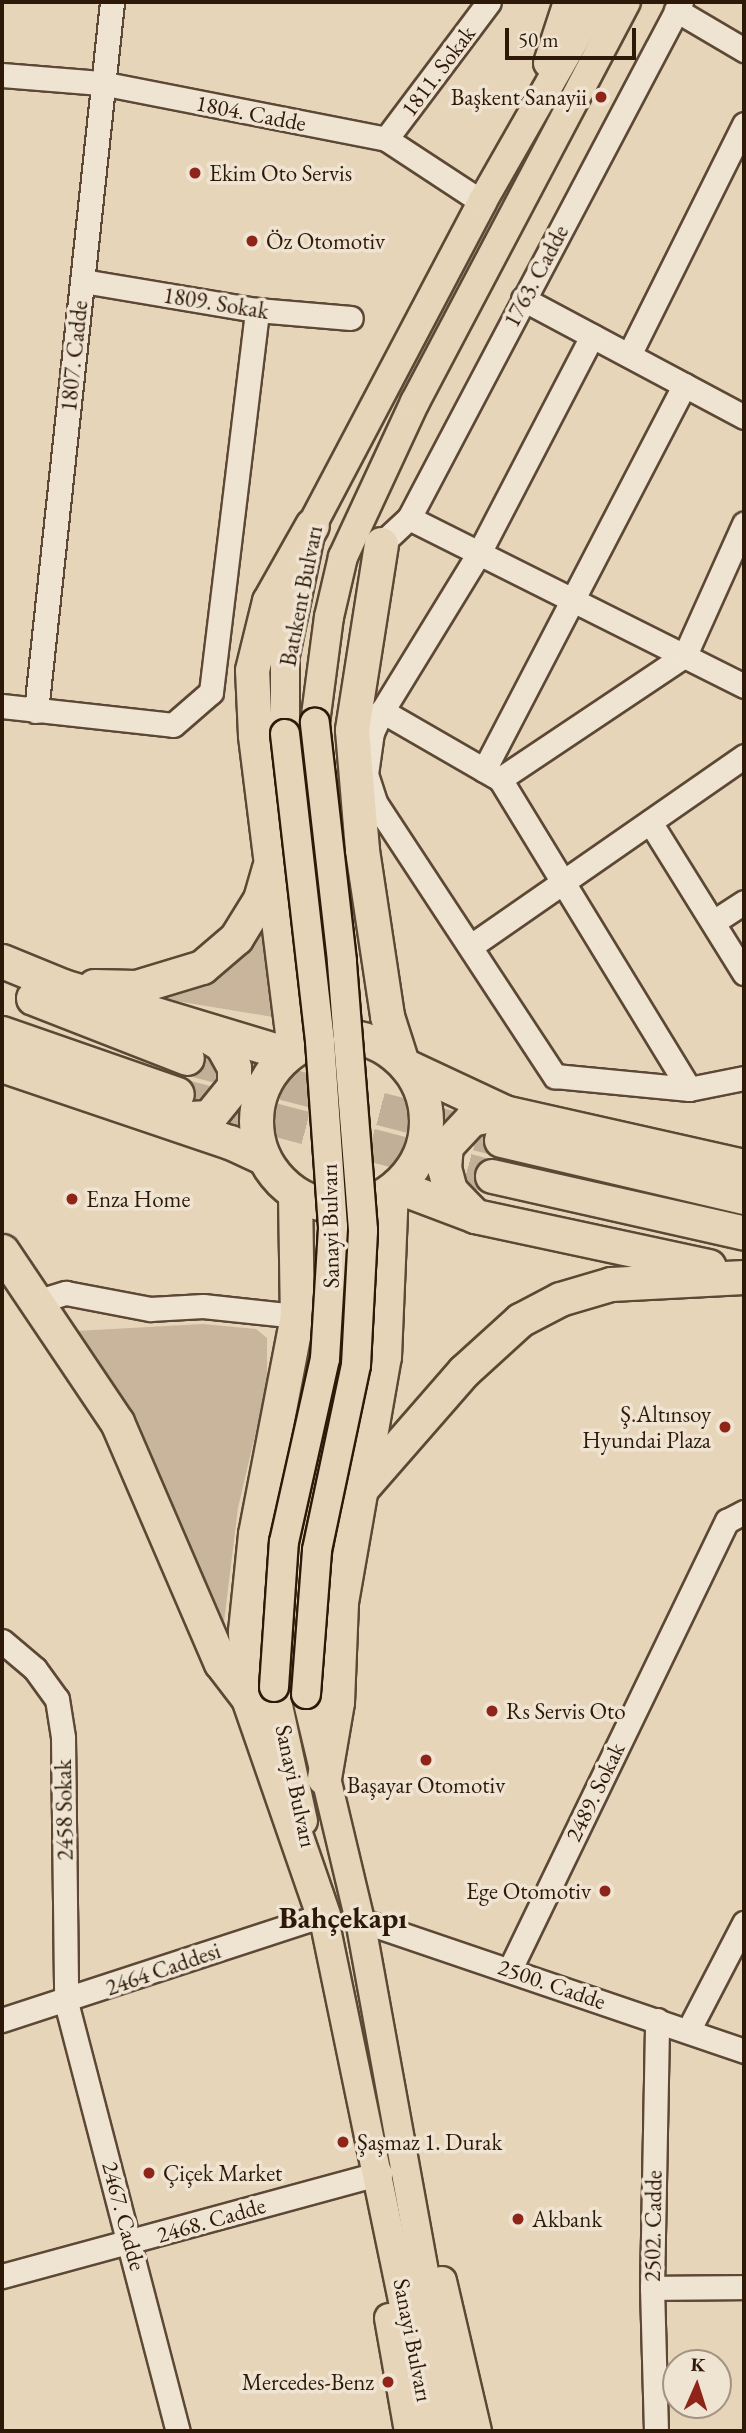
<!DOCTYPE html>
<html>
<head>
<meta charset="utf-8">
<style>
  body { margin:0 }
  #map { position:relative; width:746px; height:2433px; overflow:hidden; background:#e7d5ba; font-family:"EB Garamond",serif }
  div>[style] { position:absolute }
  .green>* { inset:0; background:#c8b59c }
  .highway-tunnel>* { height:33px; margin-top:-16.5px; transform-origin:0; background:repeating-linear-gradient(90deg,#c2af97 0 33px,transparent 0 50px) }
  .roads { filter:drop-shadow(2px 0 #5c4835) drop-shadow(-2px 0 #5c4835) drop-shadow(0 2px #5c4835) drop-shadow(0 -2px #5c4835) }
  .minor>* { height:23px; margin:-11.5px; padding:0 11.5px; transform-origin:11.5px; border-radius:11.5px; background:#efe4d2 }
  .major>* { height:28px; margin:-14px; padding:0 14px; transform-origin:14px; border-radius:14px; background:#e7d5ba }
  .highway>* { height:33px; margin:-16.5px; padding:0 16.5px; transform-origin:16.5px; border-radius:16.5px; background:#e7d5ba }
  .highway>.ring { margin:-16.5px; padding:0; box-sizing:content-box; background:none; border:33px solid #e7d5ba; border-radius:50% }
  .bridges { filter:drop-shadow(2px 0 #2e1909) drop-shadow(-2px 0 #2e1909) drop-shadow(0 2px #2e1909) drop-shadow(0 -2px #2e1909) }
  .major-bridge>* { height:28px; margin:-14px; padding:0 14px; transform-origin:14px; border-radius:14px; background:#e7d5ba }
  .dots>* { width:19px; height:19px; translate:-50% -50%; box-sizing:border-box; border:4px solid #efe4d2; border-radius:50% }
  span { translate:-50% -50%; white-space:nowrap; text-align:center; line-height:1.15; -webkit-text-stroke:7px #efe4d2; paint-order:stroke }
  .street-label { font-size:23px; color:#2e1909 }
  .poi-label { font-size:23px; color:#2e1909 }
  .right { translate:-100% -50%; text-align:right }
  .left { translate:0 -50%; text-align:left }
  .district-label { font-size:30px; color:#2e1909; font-weight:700 }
  .frame { position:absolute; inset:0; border:4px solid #2e1909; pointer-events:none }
  .north { position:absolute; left:662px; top:2349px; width:70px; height:70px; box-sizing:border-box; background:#efe4d2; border:2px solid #a29382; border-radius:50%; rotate:3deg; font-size:19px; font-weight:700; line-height:28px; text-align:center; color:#2e1909 }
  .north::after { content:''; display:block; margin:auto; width:24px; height:32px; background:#8f2418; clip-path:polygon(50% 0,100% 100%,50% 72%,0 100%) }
  .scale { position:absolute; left:505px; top:28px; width:131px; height:32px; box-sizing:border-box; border:4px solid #2e1909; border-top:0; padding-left:9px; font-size:21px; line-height:24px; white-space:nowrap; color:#2e1909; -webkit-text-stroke:5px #efe4d2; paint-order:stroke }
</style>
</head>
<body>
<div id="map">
  <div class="green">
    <div style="clip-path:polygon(264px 917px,273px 1017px,164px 999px,167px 992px)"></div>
    <div style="clip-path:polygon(203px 1324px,256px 1329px,267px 1338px,267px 1384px,238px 1508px,223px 1630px,122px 1399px,76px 1331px)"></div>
  </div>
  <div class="highway-tunnel">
    <div style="left:187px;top:1058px;width:325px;rotate:14.6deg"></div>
    <div style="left:177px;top:1094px;width:325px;rotate:14.6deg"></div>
  </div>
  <div class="roads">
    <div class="minor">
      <div style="left:676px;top:10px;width:79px;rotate:30.5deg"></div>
      <div style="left:2px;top:75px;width:99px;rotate:4.6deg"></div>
      <div style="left:101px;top:83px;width:290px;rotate:11.1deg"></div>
      <div style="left:386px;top:139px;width:115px;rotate:33.3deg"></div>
      <div style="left:386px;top:139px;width:171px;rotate:-53.1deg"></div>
      <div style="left:83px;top:281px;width:176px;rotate:9.5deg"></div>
      <div style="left:257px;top:310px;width:94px;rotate:4.9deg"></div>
      <div style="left:523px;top:299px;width:251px;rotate:28.1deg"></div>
      <div style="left:592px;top:336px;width:245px;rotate:117.5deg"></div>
      <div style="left:479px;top:553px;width:185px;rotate:121.5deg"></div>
      <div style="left:382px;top:711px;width:23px;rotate:115deg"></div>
      <div style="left:372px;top:732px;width:42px;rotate:98.1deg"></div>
      <div style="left:366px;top:774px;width:32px;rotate:72deg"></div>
      <div style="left:376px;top:804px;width:326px;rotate:56.7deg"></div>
      <div style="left:555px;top:1076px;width:135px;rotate:5.5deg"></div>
      <div style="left:689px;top:1089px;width:56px;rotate:-11.3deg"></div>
      <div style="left:629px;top:355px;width:258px;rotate:-63.5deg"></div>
      <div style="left:409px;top:518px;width:375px;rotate:26.6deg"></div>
      <div style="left:381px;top:544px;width:38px;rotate:-43deg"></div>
      <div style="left:409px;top:518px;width:583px;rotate:-62.2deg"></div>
      <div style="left:2px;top:706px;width:172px;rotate:6.3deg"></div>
      <div style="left:173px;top:725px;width:50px;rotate:-41deg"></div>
      <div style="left:211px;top:692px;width:385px;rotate:-83.1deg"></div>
      <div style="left:36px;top:711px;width:713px;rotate:-83.88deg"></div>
      <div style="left:382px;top:711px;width:136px;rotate:30deg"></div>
      <div style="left:500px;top:779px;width:363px;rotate:58.6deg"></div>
      <div style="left:484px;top:770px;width:434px;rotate:-62.5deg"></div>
      <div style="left:500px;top:779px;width:223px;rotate:-33.8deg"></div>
      <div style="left:685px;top:655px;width:144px;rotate:-65.8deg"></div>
      <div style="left:650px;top:822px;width:178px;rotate:58.1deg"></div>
      <div style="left:715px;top:921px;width:35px;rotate:-33deg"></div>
      <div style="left:471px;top:946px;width:333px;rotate:-34.8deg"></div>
      <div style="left:39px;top:1301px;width:28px;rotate:-17deg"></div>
      <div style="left:66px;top:1293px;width:86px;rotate:10.8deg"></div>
      <div style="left:150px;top:1309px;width:53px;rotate:-3.2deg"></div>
      <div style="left:203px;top:1306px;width:95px;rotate:6.1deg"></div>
      <div style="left:2px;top:1641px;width:43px;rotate:40.3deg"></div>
      <div style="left:35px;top:1669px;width:37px;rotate:54deg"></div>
      <div style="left:57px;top:1699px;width:39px;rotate:81deg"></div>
      <div style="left:63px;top:1738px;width:264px;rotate:89.3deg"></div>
      <div style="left:66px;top:2002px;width:443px;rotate:75.4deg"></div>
      <div style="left:360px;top:1920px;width:406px;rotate:18.8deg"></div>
      <div style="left:510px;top:1969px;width:498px;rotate:-64.2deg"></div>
      <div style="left:727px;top:1521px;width:19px;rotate:-28deg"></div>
      <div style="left:2px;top:2020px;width:338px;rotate:-18.1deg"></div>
      <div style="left:688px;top:2031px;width:122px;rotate:-62.6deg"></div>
      <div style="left:2px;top:2276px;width:392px;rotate:-15.2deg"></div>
      <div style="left:652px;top:2288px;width:92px;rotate:-0.6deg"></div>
      <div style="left:656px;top:2431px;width:143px;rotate:-91.6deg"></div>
      <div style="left:652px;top:2288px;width:268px;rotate:-88.9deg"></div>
    </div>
    <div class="major">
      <div style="left:548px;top:63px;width:64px;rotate:-71.8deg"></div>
      <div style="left:315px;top:723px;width:107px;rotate:-82.5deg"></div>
      <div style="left:329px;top:617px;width:62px;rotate:-76.9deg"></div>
      <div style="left:343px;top:557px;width:171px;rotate:-65.1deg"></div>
      <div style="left:415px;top:402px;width:452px;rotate:-62.2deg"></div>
      <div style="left:285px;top:734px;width:79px;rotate:-90deg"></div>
      <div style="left:285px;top:655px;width:133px;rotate:-78.3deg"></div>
      <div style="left:312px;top:525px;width:365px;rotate:-62.2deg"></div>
      <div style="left:482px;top:202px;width:230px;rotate:-60.3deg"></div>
      <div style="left:274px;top:1687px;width:137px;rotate:77.8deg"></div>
      <div style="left:306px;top:1694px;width:232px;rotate:76.6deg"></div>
      <div style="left:360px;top:1920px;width:519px;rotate:79.69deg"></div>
      <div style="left:319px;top:1895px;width:547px;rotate:78.3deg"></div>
      <div style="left:442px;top:2281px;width:154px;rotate:76.9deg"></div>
      <div style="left:389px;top:2318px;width:115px;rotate:80deg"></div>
    </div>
    <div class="highway">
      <div style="left:381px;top:544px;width:188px;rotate:98.9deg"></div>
      <div style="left:352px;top:730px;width:120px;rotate:85.2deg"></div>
      <div style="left:362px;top:850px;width:168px;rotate:81.4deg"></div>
      <div style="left:387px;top:1016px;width:46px;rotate:72.3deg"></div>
      <div style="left:2px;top:961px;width:66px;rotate:22.3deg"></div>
      <div style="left:63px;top:986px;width:235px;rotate:16.8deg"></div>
      <div style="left:94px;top:986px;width:42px;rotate:1.4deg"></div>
      <div style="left:136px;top:987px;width:69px;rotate:-16.9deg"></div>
      <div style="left:202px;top:967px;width:45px;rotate:-40.5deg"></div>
      <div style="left:236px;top:938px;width:46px;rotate:-58.4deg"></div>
      <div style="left:260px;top:899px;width:32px;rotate:-74deg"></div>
      <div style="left:33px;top:998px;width:165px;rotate:21.3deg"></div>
      <div style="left:2px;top:1033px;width:185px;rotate:19.2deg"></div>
      <div class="ring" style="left:256px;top:1036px;width:137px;height:137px"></div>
      <div style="left:294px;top:1049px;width:316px;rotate:-97.1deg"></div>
      <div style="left:255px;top:735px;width:65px;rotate:-92.6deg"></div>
      <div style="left:252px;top:670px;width:71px;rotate:-76.2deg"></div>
      <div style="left:269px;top:601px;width:87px;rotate:-60.5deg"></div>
      <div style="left:2px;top:1065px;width:241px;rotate:18.7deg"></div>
      <div style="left:230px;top:1142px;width:35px;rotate:25deg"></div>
      <div style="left:406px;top:1066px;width:108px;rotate:25.1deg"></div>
      <div style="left:504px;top:1112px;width:246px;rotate:12.7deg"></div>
      <div style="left:171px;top:1119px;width:38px;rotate:-3deg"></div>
      <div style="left:209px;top:1117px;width:40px;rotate:-51deg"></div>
      <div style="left:234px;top:1086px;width:19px;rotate:-90deg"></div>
      <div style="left:234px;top:1067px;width:25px;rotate:-119deg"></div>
      <div style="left:222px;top:1045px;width:26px;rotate:-148deg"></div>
      <div style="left:501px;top:1140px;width:250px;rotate:13.2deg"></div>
      <div style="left:492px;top:1176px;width:258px;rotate:12.7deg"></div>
      <div style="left:396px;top:1186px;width:85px;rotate:20.8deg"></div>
      <div style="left:475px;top:1216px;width:239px;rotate:12.1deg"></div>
      <div style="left:295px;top:1194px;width:122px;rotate:89.1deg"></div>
      <div style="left:297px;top:1316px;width:222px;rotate:100.9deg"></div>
      <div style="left:255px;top:1534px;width:98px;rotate:95.9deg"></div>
      <div style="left:245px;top:1631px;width:67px;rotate:87.4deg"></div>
      <div style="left:248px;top:1698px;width:230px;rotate:70.9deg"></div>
      <div style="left:475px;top:1216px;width:36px;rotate:-134deg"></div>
      <div style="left:450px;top:1190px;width:23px;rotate:-105deg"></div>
      <div style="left:444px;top:1168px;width:22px;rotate:-85deg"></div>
      <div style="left:446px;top:1146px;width:37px;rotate:-47deg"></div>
      <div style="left:471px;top:1119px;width:34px;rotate:-12deg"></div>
      <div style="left:2px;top:1251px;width:206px;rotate:56.1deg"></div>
      <div style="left:117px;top:1422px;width:262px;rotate:66.7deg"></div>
      <div style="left:221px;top:1663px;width:44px;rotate:52.4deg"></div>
      <div style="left:361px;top:1489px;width:157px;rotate:-48.9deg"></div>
      <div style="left:464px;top:1371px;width:76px;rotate:-42.3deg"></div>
      <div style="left:520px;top:1320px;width:45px;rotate:-27.7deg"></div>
      <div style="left:560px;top:1299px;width:53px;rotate:-16.4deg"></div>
      <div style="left:611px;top:1284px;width:133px;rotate:-3deg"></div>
      <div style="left:324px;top:1778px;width:77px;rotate:-80.3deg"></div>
      <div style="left:337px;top:1702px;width:100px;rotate:-87.7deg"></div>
      <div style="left:341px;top:1602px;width:250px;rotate:-80.1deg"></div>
      <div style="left:384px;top:1356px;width:165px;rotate:-87.6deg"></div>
    </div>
  </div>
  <div class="bridges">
    <div class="major-bridge">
      <div style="left:274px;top:1687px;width:145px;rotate:-86.1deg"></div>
      <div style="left:284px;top:1542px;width:188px;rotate:-77.4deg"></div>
      <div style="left:325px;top:1359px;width:132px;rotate:-86.5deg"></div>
      <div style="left:333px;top:1227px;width:186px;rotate:-94deg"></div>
      <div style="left:320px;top:1041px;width:309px;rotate:-96.5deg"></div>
      <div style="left:306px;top:1694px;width:144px;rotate:-85.6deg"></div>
      <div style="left:317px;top:1550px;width:189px;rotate:-78.1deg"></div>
      <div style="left:356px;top:1365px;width:135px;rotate:-87deg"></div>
      <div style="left:363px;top:1230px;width:270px;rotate:-94.5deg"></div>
      <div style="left:342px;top:961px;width:240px;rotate:-96.5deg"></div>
    </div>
  </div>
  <div class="dots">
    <div style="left:601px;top:97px;background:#8f2418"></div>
    <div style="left:195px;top:173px;background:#8f2418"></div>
    <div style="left:252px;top:241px;background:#8f2418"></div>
    <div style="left:72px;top:1199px;background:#8f2418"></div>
    <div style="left:725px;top:1427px;background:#8f2418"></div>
    <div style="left:492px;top:1711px;background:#8f2418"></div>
    <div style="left:426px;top:1760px;background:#8f2418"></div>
    <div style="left:605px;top:1891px;background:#8f2418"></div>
    <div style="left:343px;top:2142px;background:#8f2418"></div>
    <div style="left:149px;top:2173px;background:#8f2418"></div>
    <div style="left:518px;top:2219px;background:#8f2418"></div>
    <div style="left:388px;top:2382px;background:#8f2418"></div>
  </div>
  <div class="street-label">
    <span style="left:438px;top:71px;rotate:-53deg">1811. Sokak</span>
    <span style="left:251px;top:113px;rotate:11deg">1804. Cadde</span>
    <span style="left:536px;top:276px;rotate:-62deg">1763. Cadde</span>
    <span style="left:216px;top:303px;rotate:9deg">1809. Sokak</span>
    <span style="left:74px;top:356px;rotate:-84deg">1807. Cadde</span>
    <span style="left:301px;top:596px;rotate:-79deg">Batıkent Bulvarı</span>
    <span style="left:330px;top:1226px;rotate:-91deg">Sanayi Bulvarı</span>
    <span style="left:296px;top:1786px;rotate:78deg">Sanayi Bulvarı</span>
    <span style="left:595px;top:1792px;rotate:-64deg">2489. Sokak</span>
    <span style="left:64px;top:1810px;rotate:-91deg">2458 Sokak</span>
    <span style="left:163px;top:1969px;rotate:-19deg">2464 Caddesi</span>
    <span style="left:552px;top:1984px;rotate:19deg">2500. Cadde</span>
    <span style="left:124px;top:2216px;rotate:75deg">2467. Cadde</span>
    <span style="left:211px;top:2220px;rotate:-16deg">2468. Cadde</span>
    <span style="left:653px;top:2226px;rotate:-89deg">2502. Cadde</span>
    <span style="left:413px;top:2340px;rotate:79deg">Sanayi Bulvarı</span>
  </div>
  <div class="poi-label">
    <span class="right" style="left:587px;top:97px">Başkent Sanayii</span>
    <span class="left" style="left:209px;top:173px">Ekim Oto Servis</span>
    <span class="left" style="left:266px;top:241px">Öz Otomotiv</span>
    <span class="left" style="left:86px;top:1199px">Enza Home</span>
    <span class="right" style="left:711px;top:1427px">Ş.Altınsoy<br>Hyundai Plaza</span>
    <span class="left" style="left:506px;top:1711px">Rs Servis Oto</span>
    <span style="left:426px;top:1785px">Başayar Otomotiv</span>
    <span class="right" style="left:591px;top:1891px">Ege Otomotiv</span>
    <span class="left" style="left:357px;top:2142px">Şaşmaz 1. Durak</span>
    <span class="left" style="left:163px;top:2173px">Çiçek Market</span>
    <span class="left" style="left:532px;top:2219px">Akbank</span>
    <span class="right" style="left:374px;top:2382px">Mercedes-Benz</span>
  </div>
  <div class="district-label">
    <span style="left:343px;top:1918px">Bahçekapı</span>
  </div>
  <div class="frame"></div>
  <div class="north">K</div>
  <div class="scale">50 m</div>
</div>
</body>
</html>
